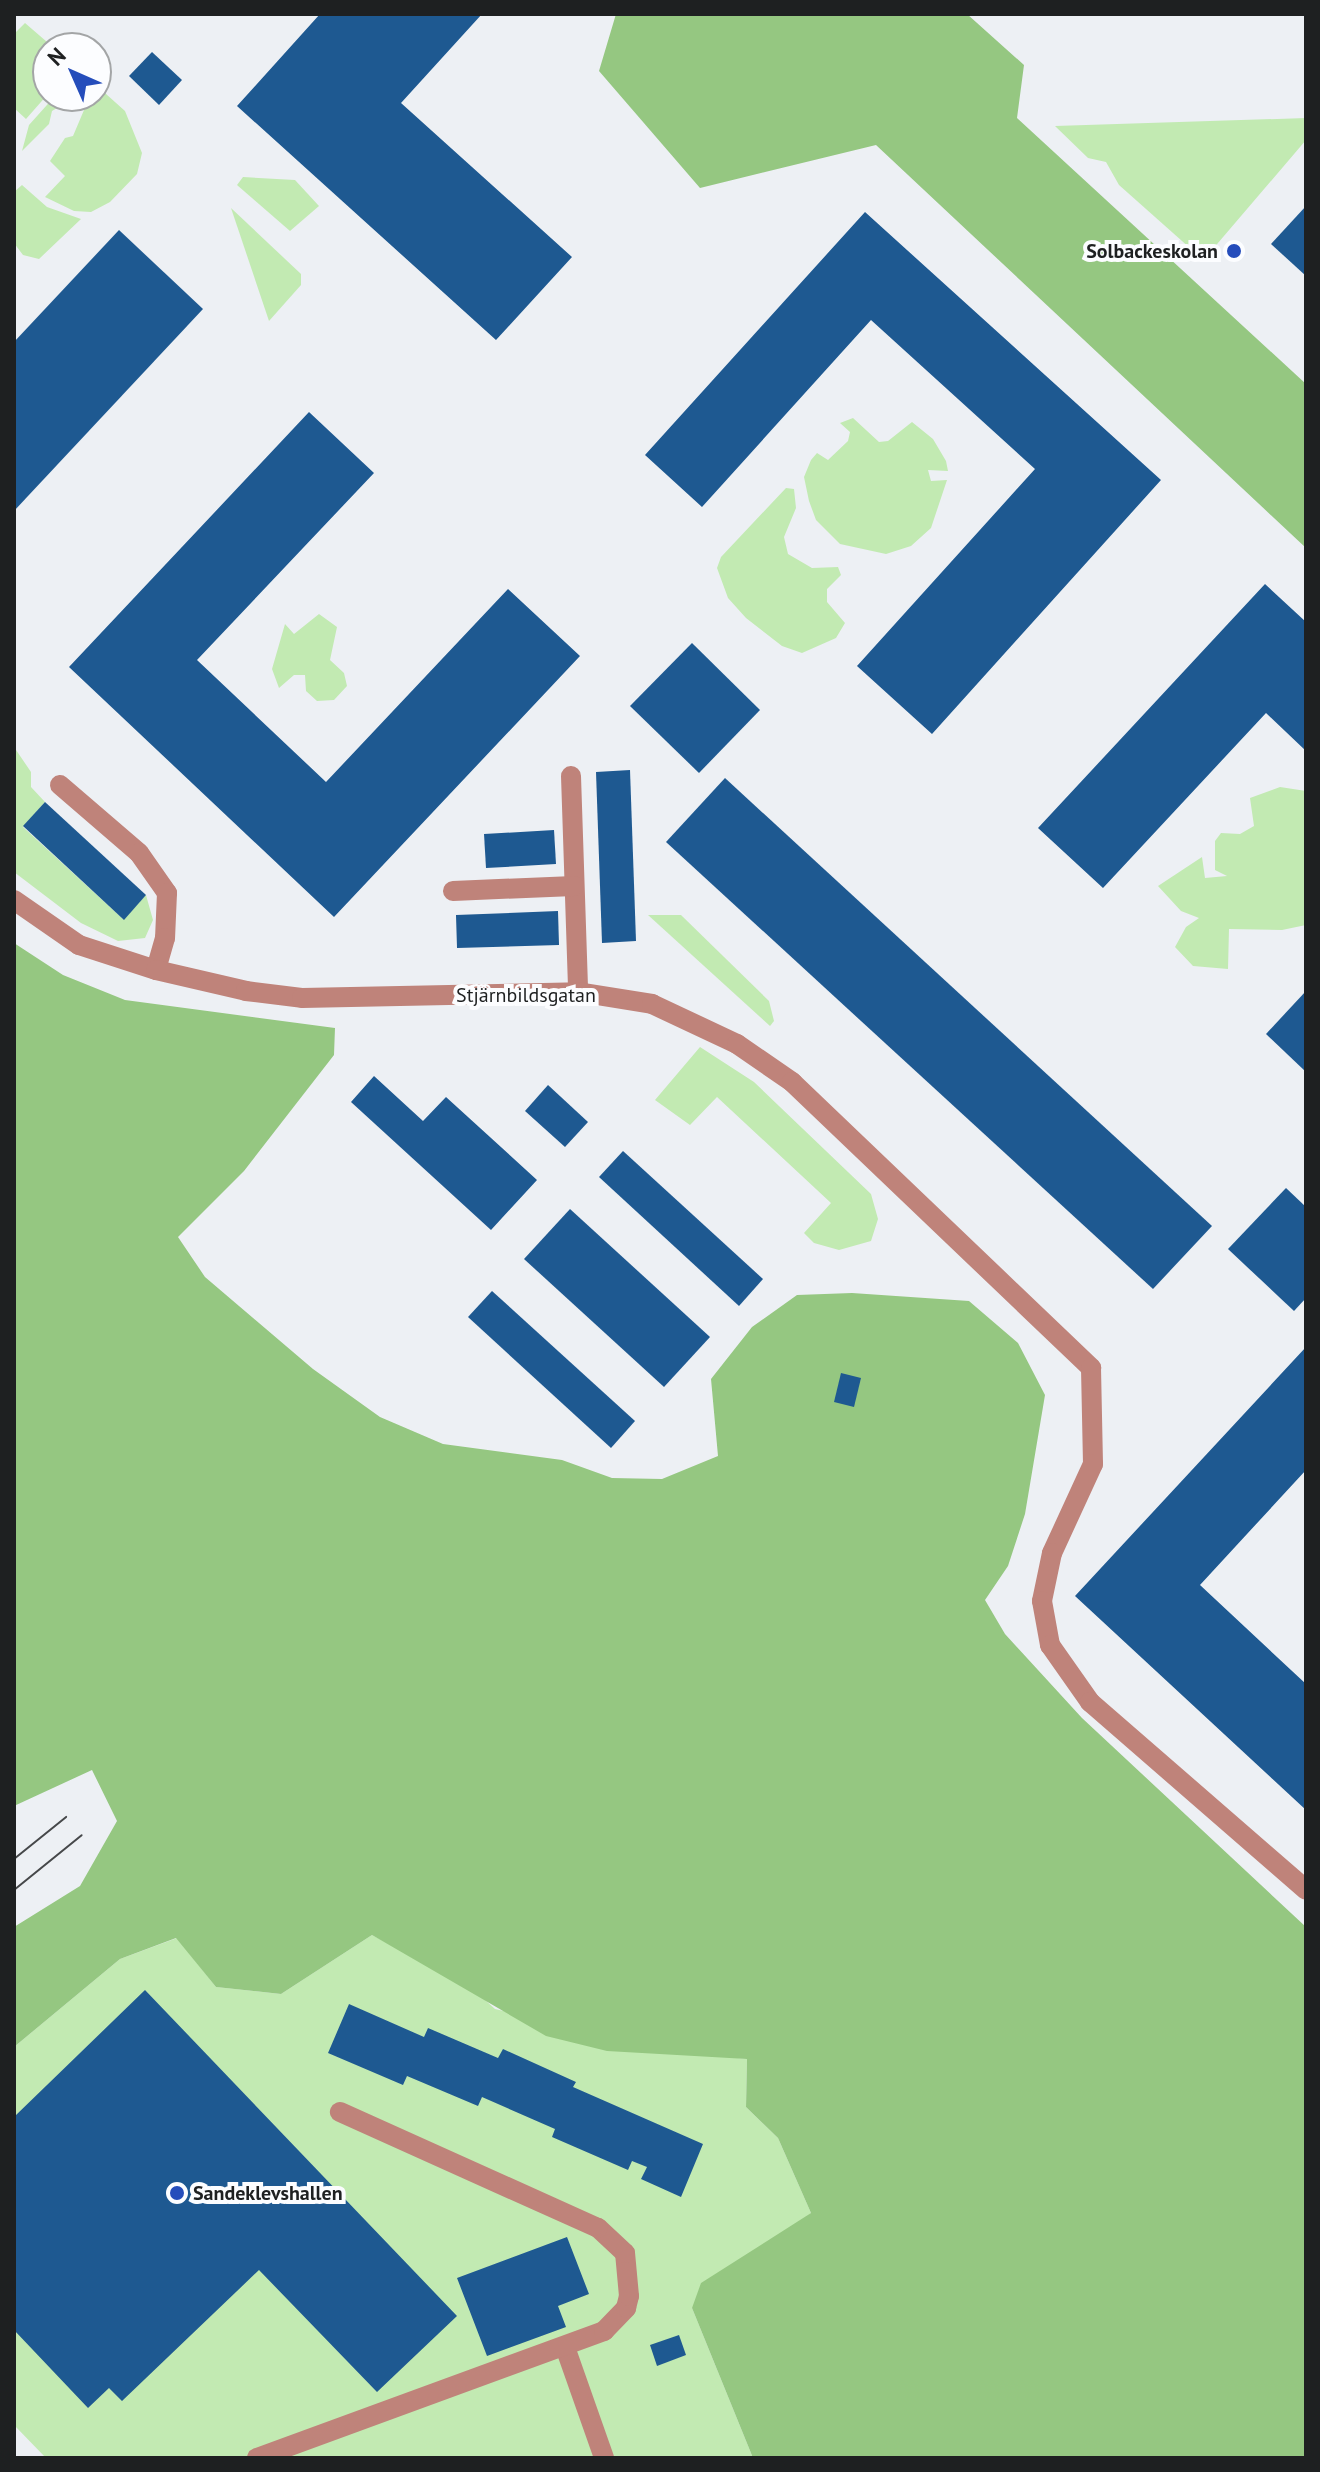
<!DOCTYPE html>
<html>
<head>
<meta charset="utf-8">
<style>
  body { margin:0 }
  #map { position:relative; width:1320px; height:2472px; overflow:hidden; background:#edf0f4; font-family:"PT Sans",sans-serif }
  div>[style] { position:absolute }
  .green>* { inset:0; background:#c2eab2 }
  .forest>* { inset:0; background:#95c781 }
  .building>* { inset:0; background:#1e5991 }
  .minor>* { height:20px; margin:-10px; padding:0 10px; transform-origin:10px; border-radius:10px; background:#bf837a }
  .tram>* { height:2px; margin:-1px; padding:0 1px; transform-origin:1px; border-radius:1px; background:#46484a }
  .dots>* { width:22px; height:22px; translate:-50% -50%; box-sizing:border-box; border:4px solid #fcfdff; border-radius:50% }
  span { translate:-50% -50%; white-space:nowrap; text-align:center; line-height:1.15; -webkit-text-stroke:8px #fcfdff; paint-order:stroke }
  .poi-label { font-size:20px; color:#1e2021; font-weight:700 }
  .right { translate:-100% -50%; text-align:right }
  .left { translate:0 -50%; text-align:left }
  .street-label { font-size:20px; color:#1e2021 }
  .frame { position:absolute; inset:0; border:16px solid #1e2021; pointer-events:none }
  .north { position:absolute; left:32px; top:32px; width:80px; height:80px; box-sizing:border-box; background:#fcfdff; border:2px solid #a3a5a6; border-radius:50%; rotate:315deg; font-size:22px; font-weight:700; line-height:32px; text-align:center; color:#1e2021 }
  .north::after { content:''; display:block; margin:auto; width:28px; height:36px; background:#254dbb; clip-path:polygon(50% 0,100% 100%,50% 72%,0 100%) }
</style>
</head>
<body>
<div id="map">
  <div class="green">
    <div style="clip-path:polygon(25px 23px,54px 48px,48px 48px,48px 94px,26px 119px,14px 108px,14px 34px)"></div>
    <div style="clip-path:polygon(96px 85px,125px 111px,142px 153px,137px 174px,110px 202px,91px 212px,74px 211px,45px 197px,65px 176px,50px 161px,65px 138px,73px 136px,87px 103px,82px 96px,96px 96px)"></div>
    <div style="clip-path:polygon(55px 96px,77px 96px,52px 111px,49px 124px,22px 151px,29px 125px)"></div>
    <div style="clip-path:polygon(1306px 118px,1306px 140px,1212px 250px,1200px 257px,1119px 185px,1106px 162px,1088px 158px,1055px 126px)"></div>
    <div style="clip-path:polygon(243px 177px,295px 180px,319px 206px,290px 231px,237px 185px)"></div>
    <div style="clip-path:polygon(22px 185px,47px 207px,81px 219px,39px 259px,23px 255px,14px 243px,14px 192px)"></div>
    <div style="clip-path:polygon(231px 208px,301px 274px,301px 285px,269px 321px)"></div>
    <div style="clip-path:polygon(853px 418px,879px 442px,888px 441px,912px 422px,933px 439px,946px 461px,948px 471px,928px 470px,931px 481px,947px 480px,931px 528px,911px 546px,886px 554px,840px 544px,816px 520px,809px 501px,804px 477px,811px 460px,817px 453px,828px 460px,848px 441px,850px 432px,840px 423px)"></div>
    <div style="clip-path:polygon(786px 488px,794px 489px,796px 508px,784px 537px,788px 554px,812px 568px,838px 567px,841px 575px,827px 589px,827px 602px,845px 623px,836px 638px,802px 653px,782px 646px,746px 618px,728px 598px,717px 568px,721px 557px)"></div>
    <div style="clip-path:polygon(319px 614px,337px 627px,330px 660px,344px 673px,347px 686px,334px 700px,317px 701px,306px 691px,305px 675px,294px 675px,279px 688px,272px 669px,285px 624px,294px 634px)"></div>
    <div style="clip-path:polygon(14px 747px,31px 772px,31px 787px,45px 802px,23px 827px,123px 919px,146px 895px,153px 920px,145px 938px,118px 941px,81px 923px,14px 872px)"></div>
    <div style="clip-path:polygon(1280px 787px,1306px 791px,1306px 925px,1282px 930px,1229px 929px,1228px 969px,1193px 966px,1175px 947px,1186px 927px,1199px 918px,1181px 911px,1158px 886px,1202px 857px,1205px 878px,1227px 876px,1215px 870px,1215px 841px,1221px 833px,1240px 834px,1254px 826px,1250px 798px)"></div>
    <div style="clip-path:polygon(648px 915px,681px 915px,769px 1001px,774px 1021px,770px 1026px)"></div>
    <div style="clip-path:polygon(700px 1047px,754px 1082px,871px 1194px,878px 1219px,871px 1241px,839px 1250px,814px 1243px,804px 1233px,831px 1203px,717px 1097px,690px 1125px,655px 1100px)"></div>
    <div style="clip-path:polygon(372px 1935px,472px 1988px,495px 2009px,688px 2053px,747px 2059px,746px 2107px,778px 2138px,811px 2213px,692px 2308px,753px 2458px,46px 2458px,14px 2425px,14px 2047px,120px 1959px,177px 1938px,216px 1987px,281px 1994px)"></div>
  </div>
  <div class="forest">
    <div style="clip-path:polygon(616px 14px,967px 14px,1024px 65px,1017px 118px,1306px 384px,1306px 548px,876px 145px,700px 188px,599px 71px)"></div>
    <div style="clip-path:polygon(14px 943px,63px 975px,125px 1000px,335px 1028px,334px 1055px,244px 1171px,178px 1237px,205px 1277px,313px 1369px,380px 1417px,443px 1444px,562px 1460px,612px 1478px,662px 1479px,718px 1456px,711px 1379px,752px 1327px,797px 1295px,852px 1293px,969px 1301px,1018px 1343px,1045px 1395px,1025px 1514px,1008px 1566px,985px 1600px,1005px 1634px,1082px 1718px,1306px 1927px,1306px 2458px,753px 2458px,692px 2308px,701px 2283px,811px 2213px,778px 2138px,746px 2107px,747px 2059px,607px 2051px,546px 2036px,372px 1935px,281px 1994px,216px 1987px,176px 1938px,120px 1959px,14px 2047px,14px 1927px,80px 1886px,117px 1821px,92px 1770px,14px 1806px)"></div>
  </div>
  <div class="building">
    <div style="clip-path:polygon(320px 14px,482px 14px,401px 103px,572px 257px,496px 340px,237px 106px)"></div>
    <div style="clip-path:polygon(152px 52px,182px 80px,159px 105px,129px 76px)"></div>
    <div style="clip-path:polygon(1306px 206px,1306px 276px,1271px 244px)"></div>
    <div style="clip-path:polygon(865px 212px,1161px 480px,932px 734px,857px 666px,1035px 469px,871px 320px,702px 507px,645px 455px)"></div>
    <div style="clip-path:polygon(119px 230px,203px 309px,14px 511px,14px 342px)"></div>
    <div style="clip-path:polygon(309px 412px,374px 473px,197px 660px,326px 782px,508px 589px,580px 656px,334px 917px,69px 667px)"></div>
    <div style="clip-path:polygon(1265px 584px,1306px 622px,1306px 751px,1266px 713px,1103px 888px,1038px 828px)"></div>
    <div style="clip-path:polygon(692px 643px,760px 710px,699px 773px,630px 706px)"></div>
    <div style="clip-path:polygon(630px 770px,636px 941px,602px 943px,596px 772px)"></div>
    <div style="clip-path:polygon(725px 778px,1212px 1226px,1153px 1289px,666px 842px)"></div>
    <div style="clip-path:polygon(45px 802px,146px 895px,124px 920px,23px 826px)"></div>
    <div style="clip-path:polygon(554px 830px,556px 864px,486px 868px,484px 834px)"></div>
    <div style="clip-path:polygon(558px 911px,559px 945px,457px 948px,456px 915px)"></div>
    <div style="clip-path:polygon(1306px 991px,1306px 1072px,1266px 1034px)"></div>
    <div style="clip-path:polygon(374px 1076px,423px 1121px,446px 1097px,537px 1180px,491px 1230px,351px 1102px)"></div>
    <div style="clip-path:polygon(548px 1085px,588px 1122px,565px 1147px,525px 1111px)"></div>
    <div style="clip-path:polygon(623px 1151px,763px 1279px,739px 1306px,599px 1177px)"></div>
    <div style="clip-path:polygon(1286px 1188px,1306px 1207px,1306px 1298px,1294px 1311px,1228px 1249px)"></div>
    <div style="clip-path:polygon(570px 1209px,710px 1337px,664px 1387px,524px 1259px)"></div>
    <div style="clip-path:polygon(492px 1291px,635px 1421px,611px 1448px,468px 1317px)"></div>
    <div style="clip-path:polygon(1306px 1347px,1306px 1470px,1200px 1585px,1306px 1684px,1306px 1810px,1075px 1596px)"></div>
    <div style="clip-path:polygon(841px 1373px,861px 1378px,854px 1407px,834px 1402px)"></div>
    <div style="clip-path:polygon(145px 1990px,457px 2316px,377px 2392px,259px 2270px,122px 2401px,109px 2388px,88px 2408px,14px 2330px,14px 2117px)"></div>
    <div style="clip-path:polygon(349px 2004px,424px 2037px,428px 2028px,498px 2058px,503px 2049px,576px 2082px,573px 2087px,703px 2144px,681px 2197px,641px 2179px,647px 2167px,632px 2161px,628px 2170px,552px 2137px,555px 2129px,482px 2097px,478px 2106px,407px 2076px,403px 2085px,328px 2053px)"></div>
    <div style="clip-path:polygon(567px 2237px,589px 2294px,558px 2306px,566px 2327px,487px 2356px,457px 2278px)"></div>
    <div style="clip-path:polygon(679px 2335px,686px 2355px,657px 2366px,650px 2345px)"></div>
  </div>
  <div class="minor">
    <div style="left:571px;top:776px;width:216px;rotate:88.1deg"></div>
    <div style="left:60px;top:785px;width:104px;rotate:40.7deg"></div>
    <div style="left:139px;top:853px;width:49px;rotate:55deg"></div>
    <div style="left:167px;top:893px;width:45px;rotate:92.5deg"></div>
    <div style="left:165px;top:938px;width:33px;rotate:106deg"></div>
    <div style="left:453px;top:891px;width:121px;rotate:-2.4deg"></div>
    <div style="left:14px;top:900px;width:79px;rotate:34.7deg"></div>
    <div style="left:79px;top:945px;width:81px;rotate:18deg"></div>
    <div style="left:156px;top:970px;width:92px;rotate:13.1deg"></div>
    <div style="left:246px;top:991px;width:56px;rotate:7.1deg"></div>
    <div style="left:302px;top:998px;width:276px;rotate:-1.2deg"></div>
    <div style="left:578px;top:992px;width:75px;rotate:9.2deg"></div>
    <div style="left:652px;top:1004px;width:94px;rotate:25.2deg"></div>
    <div style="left:737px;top:1044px;width:67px;rotate:34.6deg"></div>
    <div style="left:792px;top:1082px;width:414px;rotate:43.7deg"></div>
    <div style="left:1091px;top:1368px;width:96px;rotate:88.8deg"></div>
    <div style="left:1093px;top:1464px;width:98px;rotate:114.7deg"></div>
    <div style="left:1052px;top:1553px;width:49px;rotate:101.8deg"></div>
    <div style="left:1042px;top:1601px;width:45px;rotate:79.7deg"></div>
    <div style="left:1050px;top:1645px;width:70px;rotate:54.9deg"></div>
    <div style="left:1090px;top:1702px;width:286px;rotate:41deg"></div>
    <div style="left:565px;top:2347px;width:118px;rotate:70.6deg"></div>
    <div style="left:257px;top:2458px;width:370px;rotate:-20.1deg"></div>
    <div style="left:604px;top:2331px;width:32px;rotate:-46deg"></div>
    <div style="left:626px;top:2308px;width:12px;rotate:-76deg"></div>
    <div style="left:629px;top:2296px;width:43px;rotate:-95.3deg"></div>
    <div style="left:625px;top:2253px;width:37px;rotate:-137deg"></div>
    <div style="left:598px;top:2228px;width:283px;rotate:-155.8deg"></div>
  </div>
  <div class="tram">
    <div style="left:14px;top:1859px;width:67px;rotate:-38.9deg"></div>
    <div style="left:14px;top:1890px;width:87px;rotate:-39deg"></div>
  </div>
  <div class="dots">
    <div style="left:1234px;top:251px;background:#254dbb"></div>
    <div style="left:177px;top:2193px;background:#254dbb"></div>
  </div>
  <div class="poi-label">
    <span class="right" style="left:1218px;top:251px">Solbackeskolan</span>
    <span class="left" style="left:193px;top:2193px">Sandeklevshallen</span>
  </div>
  <div class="street-label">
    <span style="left:526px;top:995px">Stjärnbildsgatan</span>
  </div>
  <div class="frame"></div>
  <div class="north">N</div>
</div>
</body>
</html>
